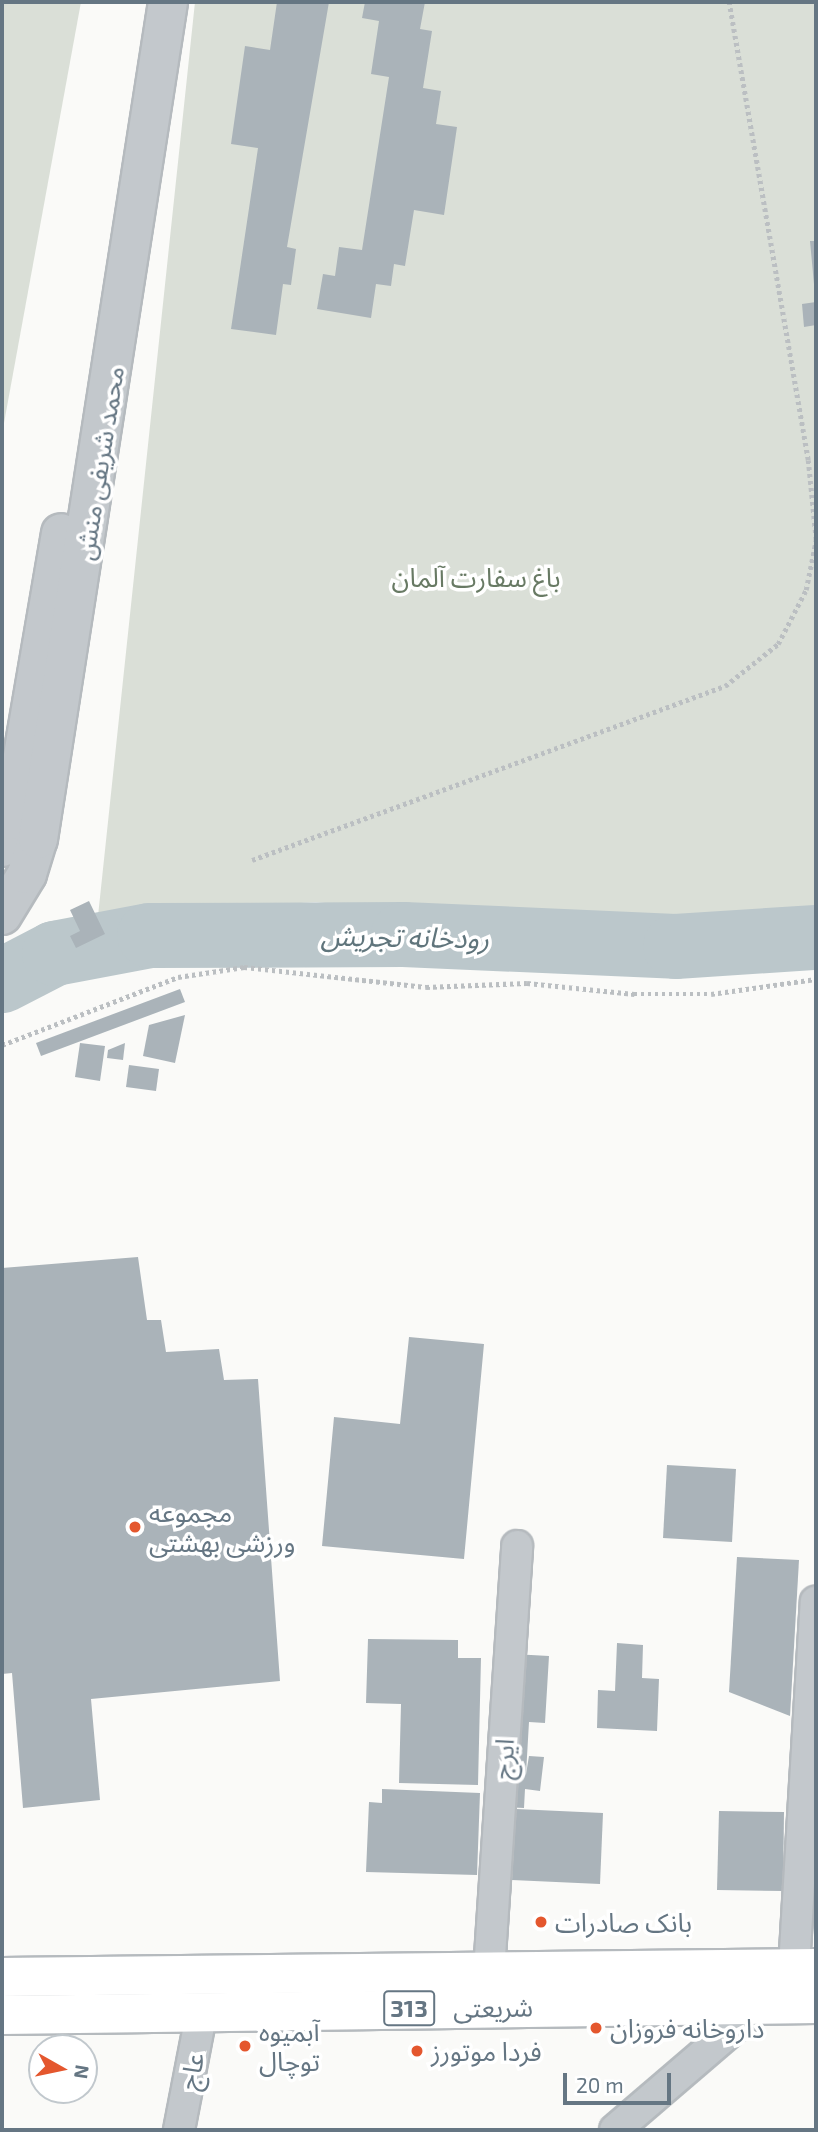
<!DOCTYPE html>
<html>
<head>
<meta charset="utf-8">
<style>
  body { margin:0 }
  #map { position:relative; width:818px; height:2132px; overflow:hidden; background:#fafaf8; font-family:"Exo 2","Noto Sans Arabic",sans-serif }
  div>[style] { position:absolute }
  .green>* { inset:0; background:#dadfd7 }
  .river>* { height:65px; margin:-32.5px; padding:0 32.5px; transform-origin:32.5px; border-radius:32.5px; background:#bbc7cb }
  .building>* { inset:0; background:#aab3b9 }
  .path>* { height:4.5px; margin-top:-2.25px; transform-origin:0; background:repeating-linear-gradient(90deg,#bbbfc2 0 3.5px,transparent 0 7px) }
  .roads { filter:drop-shadow(2px 0 #b5babe) drop-shadow(-2px 0 #b5babe) drop-shadow(0 2px #b5babe) drop-shadow(0 -2px #b5babe) }
  .minor>* { height:30px; margin:-15px; padding:0 15px; transform-origin:15px; border-radius:15px; background:#c3c8cc }
  .tertiary>* { height:38px; margin:-19px; padding:0 19px; transform-origin:19px; border-radius:19px; background:#c3c8cc }
  .primary>* { height:38px; margin:-19px; padding:0 19px; transform-origin:19px; border-radius:19px; background:#fff }
  .dots>* { width:19px; height:19px; translate:-50% -50%; box-sizing:border-box; border:4px solid #fff; border-radius:50% }
  span { translate:-50% -50%; white-space:nowrap; text-align:center; line-height:1.15; -webkit-text-stroke:7px #fff; paint-order:stroke }
  .shield-label span { padding:2px 5px; background:#fff; border:2px solid; border-radius:5px; -webkit-text-stroke-width:0 }
  .shield-label { font-size:24px; color:#657683; font-weight:700 }
  .street-label { font-size:26px; color:#657683 }
  .park-label { font-size:26px; color:#687a64 }
  .poi-label { font-size:26px; color:#657683 }
  .left { translate:0 -50%; text-align:left }
  .water-label { font-size:28px; color:#60757c; font-style:italic }
  .frame { position:absolute; inset:0; border:4px solid #657683; pointer-events:none }
  .north { position:absolute; left:28px; top:2034px; width:70px; height:70px; box-sizing:border-box; background:#fff; border:2px solid #c1c8cd; border-radius:50%; rotate:99deg; font-size:19px; font-weight:700; line-height:28px; text-align:center; color:#657683 }
  .north::after { content:''; display:block; margin:auto; width:24px; height:32px; background:#e4572e; clip-path:polygon(50% 0,100% 100%,50% 72%,0 100%) }
  .scale { position:absolute; left:563px; top:2073px; width:108px; height:32px; box-sizing:border-box; border:4px solid #657683; border-top:0; padding-left:9px; font-size:21px; line-height:24px; white-space:nowrap; color:#657683; -webkit-text-stroke:5px #fff; paint-order:stroke }
</style>
</head>
<body>
<div id="map">
  <div class="green">
    <div style="clip-path:polygon(2px 2px,81px 2px,2px 434px)"></div>
    <div style="clip-path:polygon(195px 2px,816px 2px,816px 913px,771px 922px,512px 923px,316px 902px,98px 916px)"></div>
  </div>
  <div class="river">
    <div style="left:2px;top:980px;width:59px;rotate:-27.4deg"></div>
    <div style="left:54px;top:953px;width:97px;rotate:-10.7deg"></div>
    <div style="left:149px;top:935px;width:254px;rotate:-0.2deg"></div>
    <div style="left:403px;top:934px;width:272px;rotate:2.5deg"></div>
    <div style="left:675px;top:946px;width:141px;rotate:-3.7deg"></div>
  </div>
  <div class="building">
    <div style="clip-path:polygon(277px 2px,329px 2px,287px 247px,296px 249px,291px 285px,283px 284px,276px 335px,231px 329px,258px 148px,231px 144px,245px 46px,270px 50px)"></div>
    <div style="clip-path:polygon(365px 2px,425px 2px,420px 29px,432px 31px,423px 88px,441px 91px,436px 124px,457px 127px,444px 215px,414px 210px,405px 266px,394px 264px,391px 286px,376px 284px,371px 318px,317px 309px,323px 274px,335px 276px,339px 247px,362px 250px,389px 77px,371px 74px,379px 21px,362px 18px)"></div>
    <div style="clip-path:polygon(810px 241px,816px 241px,816px 284px,814px 284px)"></div>
    <div style="clip-path:polygon(816px 302px,816px 325px,804px 327px,802px 304px)"></div>
    <div style="clip-path:polygon(89px 901px,105px 934px,76px 948px,70px 936px,80px 931px,70px 910px)"></div>
    <div style="clip-path:polygon(180px 989px,185px 1002px,41px 1056px,36px 1043px)"></div>
    <div style="clip-path:polygon(185px 1015px,175px 1063px,143px 1056px,149px 1025px)"></div>
    <div style="clip-path:polygon(80px 1043px,105px 1046px,100px 1081px,75px 1077px)"></div>
    <div style="clip-path:polygon(125px 1043px,123px 1060px,107px 1058px,108px 1050px)"></div>
    <div style="clip-path:polygon(129px 1065px,159px 1069px,156px 1091px,126px 1087px)"></div>
    <div style="clip-path:polygon(138px 1257px,147px 1320px,161px 1320px,166px 1352px,219px 1349px,224px 1380px,258px 1379px,280px 1681px,91px 1699px,100px 1800px,23px 1808px,12px 1673px,2px 1674px,2px 1268px)"></div>
    <div style="clip-path:polygon(409px 1337px,484px 1344px,464px 1559px,322px 1546px,334px 1417px,400px 1424px)"></div>
    <div style="clip-path:polygon(667px 1465px,736px 1469px,732px 1542px,663px 1538px)"></div>
    <div style="clip-path:polygon(737px 1557px,799px 1560px,790px 1716px,729px 1692px)"></div>
    <div style="clip-path:polygon(368px 1639px,458px 1640px,458px 1658px,481px 1658px,478px 1785px,399px 1783px,401px 1704px,366px 1703px)"></div>
    <div style="clip-path:polygon(617px 1643px,643px 1645px,642px 1678px,659px 1679px,657px 1731px,597px 1728px,598px 1690px,615px 1691px)"></div>
    <div style="clip-path:polygon(513px 1654px,549px 1656px,545px 1723px,529px 1722px,526px 1774px,529px 1756px,544px 1757px,540px 1791px,525px 1789px,524px 1808px,504px 1807px)"></div>
    <div style="clip-path:polygon(382px 1789px,480px 1793px,477px 1875px,366px 1872px,369px 1802px,382px 1803px)"></div>
    <div style="clip-path:polygon(516px 1809px,603px 1813px,600px 1884px,512px 1880px)"></div>
    <div style="clip-path:polygon(719px 1811px,784px 1812px,783px 1891px,717px 1890px)"></div>
  </div>
  <div class="path">
    <div style="left:252px;top:860px;width:504px;rotate:-20.2deg"></div>
    <div style="left:725px;top:686px;width:68px;rotate:-38.4deg"></div>
    <div style="left:778px;top:644px;width:61px;rotate:-62.6deg"></div>
    <div style="left:806px;top:590px;width:51px;rotate:-78.7deg"></div>
    <div style="left:816px;top:540px;width:80px;rotate:-95.7deg"></div>
    <div style="left:808px;top:460px;width:465px;rotate:-99.8deg"></div>
    <div style="left:2px;top:1045px;width:189px;rotate:-21.1deg"></div>
    <div style="left:178px;top:977px;width:67px;rotate:-8.6deg"></div>
    <div style="left:244px;top:967px;width:183px;rotate:6.3deg"></div>
    <div style="left:426px;top:987px;width:101px;rotate:-2.3deg"></div>
    <div style="left:527px;top:983px;width:108px;rotate:5.9deg"></div>
    <div style="left:634px;top:994px;width:77px"></div>
    <div style="left:711px;top:994px;width:106px;rotate:-8.1deg"></div>
  </div>
  <div class="roads">
    <div class="minor">
      <div style="left:794px;top:1968px;width:367px;rotate:-86.6deg"></div>
      <div style="left:489px;top:1971px;width:426px;rotate:-86.2deg"></div>
      <div style="left:179px;top:2130px;width:121px;rotate:-79.1deg"></div>
      <div style="left:615px;top:2130px;width:195px;rotate:-40.6deg"></div>
    </div>
    <div class="tertiary">
      <div style="left:2px;top:847px;width:29px;rotate:-70deg"></div>
      <div style="left:12px;top:820px;width:291px;rotate:-80.3deg"></div>
      <div style="left:2px;top:915px;width:48px;rotate:-58.6deg"></div>
      <div style="left:27px;top:874px;width:37px;rotate:-73deg"></div>
      <div style="left:38px;top:839px;width:847px;rotate:-81.17deg"></div>
    </div>
    <div class="primary">
      <div style="left:2px;top:1977px;width:814px;rotate:-0.63deg"></div>
      <div style="left:2px;top:2015px;width:814px;rotate:-0.77deg"></div>
    </div>
  </div>
  <div class="dots">
    <div style="left:135px;top:1527px;background:#e4572e"></div>
    <div style="left:541px;top:1922px;background:#e4572e"></div>
    <div style="left:596px;top:2028px;background:#e4572e"></div>
    <div style="left:245px;top:2046px;background:#e4572e"></div>
    <div style="left:417px;top:2051px;background:#e4572e"></div>
  </div>
  <div class="shield-label">
    <span style="left:409px;top:2008px">313</span>
  </div>
  <div class="street-label">
    <span style="left:99px;top:463px;rotate:-81deg">محمد شریفی منش</span>
    <span style="left:503px;top:1759px;rotate:-86deg">ایرج</span>
    <span style="left:493px;top:2007px;rotate:-1deg">شریعتی</span>
    <span style="left:191px;top:2071px;rotate:-79deg">عاج</span>
  </div>
  <div class="park-label">
    <span style="left:476px;top:577px">باغ سفارت آلمان</span>
  </div>
  <div class="poi-label">
    <span class="left" style="left:149px;top:1527px">مجموعه<br>ورزشی بهشتی</span>
    <span class="left" style="left:555px;top:1922px">بانک صادرات</span>
    <span class="left" style="left:610px;top:2028px">داروخانه فروزان</span>
    <span class="left" style="left:259px;top:2046px">آبمیوه<br>توچال</span>
    <span class="left" style="left:431px;top:2051px">فردا موتورز</span>
  </div>
  <div class="water-label">
    <span style="left:405px;top:936px;rotate:1deg">رودخانه تجریش</span>
  </div>
  <div class="frame"></div>
  <div class="north">N</div>
  <div class="scale">20 m</div>
</div>
</body>
</html>
